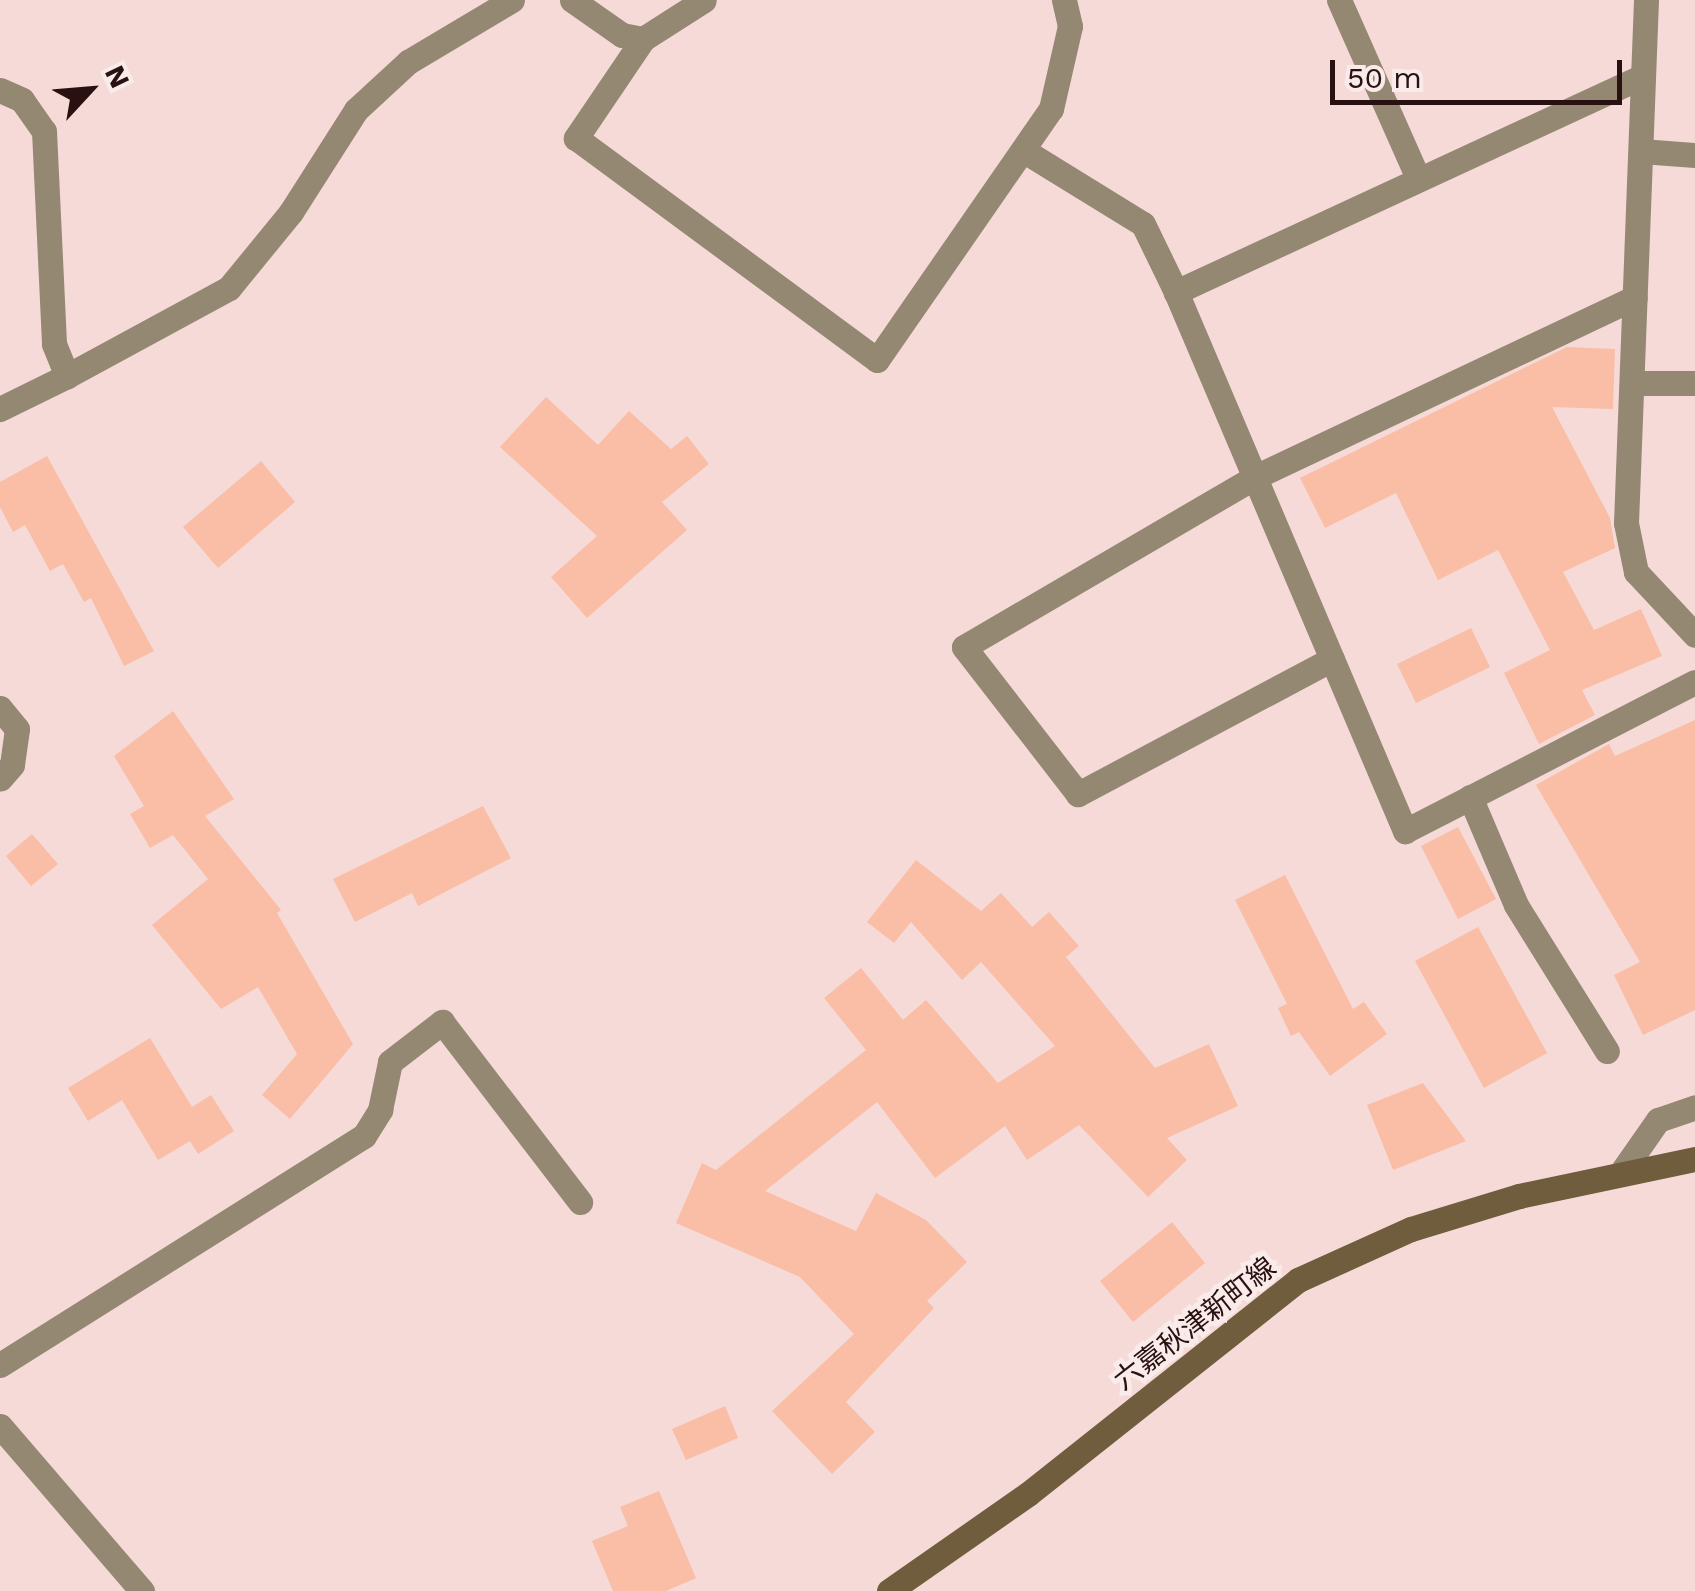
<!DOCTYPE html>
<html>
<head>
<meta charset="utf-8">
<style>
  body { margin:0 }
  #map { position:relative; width:1695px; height:1591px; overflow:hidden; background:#f6dad8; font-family:"Work Sans","Noto Sans JP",sans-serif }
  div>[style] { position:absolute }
  .building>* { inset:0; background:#fabda6 }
  .minor>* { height:25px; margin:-12.5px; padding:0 12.5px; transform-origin:12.5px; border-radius:12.5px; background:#948872 }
  .secondary>* { height:25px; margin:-12.5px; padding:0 12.5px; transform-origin:12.5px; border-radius:12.5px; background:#6f5d3d }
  span { translate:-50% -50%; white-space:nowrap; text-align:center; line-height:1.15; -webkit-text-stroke:9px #f9ebea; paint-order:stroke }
  .street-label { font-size:28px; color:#281110 }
  .north { position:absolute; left:40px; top:40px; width:100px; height:100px; -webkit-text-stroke:8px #f9ebea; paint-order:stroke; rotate:64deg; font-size:28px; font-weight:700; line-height:40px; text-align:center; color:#281110 }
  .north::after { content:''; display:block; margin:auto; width:35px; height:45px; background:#281110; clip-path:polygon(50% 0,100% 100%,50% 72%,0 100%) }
  .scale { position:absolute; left:1330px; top:60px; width:292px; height:45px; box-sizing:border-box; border:5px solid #281110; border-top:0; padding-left:12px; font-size:30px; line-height:35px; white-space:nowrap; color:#281110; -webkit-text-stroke:8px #f9ebea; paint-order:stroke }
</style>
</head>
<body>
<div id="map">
  <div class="building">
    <div style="clip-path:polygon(1567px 347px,1615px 349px,1613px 409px,1552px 407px,1610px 518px,1615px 548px,1563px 572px,1594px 630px,1641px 609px,1662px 656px,1582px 690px,1595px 715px,1539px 744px,1504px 673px,1550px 650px,1498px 550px,1438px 580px,1396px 493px,1325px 528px,1300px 478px)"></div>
    <div style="clip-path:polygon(546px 397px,598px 445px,629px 411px,671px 449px,687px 436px,709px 464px,662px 502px,687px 530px,587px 618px,551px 577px,597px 536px,500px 447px)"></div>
    <div style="clip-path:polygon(47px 456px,154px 651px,124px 666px,91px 598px,84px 602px,63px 564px,50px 571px,25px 525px,13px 532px,0 507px,0 482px)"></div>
    <div style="clip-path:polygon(261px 461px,295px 502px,218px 568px,183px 527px)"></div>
    <div style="clip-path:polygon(1471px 628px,1490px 667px,1416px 703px,1397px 664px)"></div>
    <div style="clip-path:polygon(173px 711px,234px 799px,205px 816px,281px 910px,277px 913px,353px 1044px,290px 1119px,262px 1095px,297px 1054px,258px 987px,221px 1009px,152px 925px,208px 879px,173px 835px,150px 848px,130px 814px,144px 806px,114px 756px)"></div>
    <div style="clip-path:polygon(1695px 720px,1695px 1010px,1643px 1035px,1614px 975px,1640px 962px,1536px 785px,1609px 744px,1615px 756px)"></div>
    <div style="clip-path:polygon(483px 806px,511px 858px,418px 906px,412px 893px,355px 922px,333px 879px)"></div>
    <div style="clip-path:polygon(1458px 827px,1496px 899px,1458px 919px,1421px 846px)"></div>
    <div style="clip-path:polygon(32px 834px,58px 864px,31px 886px,6px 856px)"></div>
    <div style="clip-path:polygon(916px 860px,981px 911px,1001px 893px,1032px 927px,1049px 912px,1079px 946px,1066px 957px,1155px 1068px,1209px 1044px,1238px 1106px,1167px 1138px,1187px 1160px,1148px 1197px,1079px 1125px,1027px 1160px,1005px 1126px,935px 1178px,877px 1102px,765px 1191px,856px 1231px,876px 1193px,926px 1220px,967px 1262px,927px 1301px,934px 1308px,846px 1402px,875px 1432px,832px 1474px,772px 1411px,854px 1334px,800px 1277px,676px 1223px,702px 1163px,716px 1170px,866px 1050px,824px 998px,861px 968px,903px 1020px,926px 1000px,998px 1083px,1055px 1046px,981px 962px,962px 980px,911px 922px,894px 943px,867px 922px)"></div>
    <div style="clip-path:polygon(1285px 875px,1353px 1009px,1364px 1002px,1387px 1034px,1330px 1076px,1299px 1032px,1291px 1036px,1278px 1008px,1287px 1004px,1235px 900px)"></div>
    <div style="clip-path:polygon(1478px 927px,1547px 1053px,1484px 1088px,1415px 961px)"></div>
    <div style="clip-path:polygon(150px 1038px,192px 1107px,211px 1095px,234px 1131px,198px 1154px,190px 1141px,158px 1160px,122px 1100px,88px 1121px,68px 1088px)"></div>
    <div style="clip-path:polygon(1423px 1083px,1466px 1141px,1393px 1170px,1367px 1105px)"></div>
    <div style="clip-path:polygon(1172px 1222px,1205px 1263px,1133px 1322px,1100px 1281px)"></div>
    <div style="clip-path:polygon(725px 1406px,738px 1438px,686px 1460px,672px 1429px)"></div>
    <div style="clip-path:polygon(659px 1491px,696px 1578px,666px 1591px,613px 1591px,592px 1541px,628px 1526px,620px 1507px)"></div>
  </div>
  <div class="minor">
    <div style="left:572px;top:0;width:61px;rotate:35deg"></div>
    <div style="left:622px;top:35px;width:21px;rotate:11deg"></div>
    <div style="left:643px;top:39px;width:72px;rotate:-32.6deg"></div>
    <div style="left:1339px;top:0;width:195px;rotate:66.1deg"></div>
    <div style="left:1646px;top:0;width:523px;rotate:92.19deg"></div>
    <div style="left:1626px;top:523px;width:50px;rotate:78.5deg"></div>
    <div style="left:1636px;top:572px;width:86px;rotate:46.9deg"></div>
    <div style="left:643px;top:39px;width:120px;rotate:124.1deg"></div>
    <div style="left:576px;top:138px;width:374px;rotate:36.4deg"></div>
    <div style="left:877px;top:360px;width:305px;rotate:-55.3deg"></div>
    <div style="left:1051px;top:109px;width:85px;rotate:-77.1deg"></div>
    <div style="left:1070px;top:26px;width:27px;rotate:-103deg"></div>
    <div style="left:1643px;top:76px;width:515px;rotate:155.18deg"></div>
    <div style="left:1176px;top:292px;width:586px;rotate:66.98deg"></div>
    <div style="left:1405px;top:831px;width:326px;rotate:-27.2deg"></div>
    <div style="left:0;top:90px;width:24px;rotate:24deg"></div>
    <div style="left:22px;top:100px;width:38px;rotate:55deg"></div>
    <div style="left:44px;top:131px;width:213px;rotate:87.3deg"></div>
    <div style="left:54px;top:344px;width:35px;rotate:68deg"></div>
    <div style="left:67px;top:376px;width:75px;rotate:153.8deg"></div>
    <div style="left:1641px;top:151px;width:54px;rotate:4.2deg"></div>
    <div style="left:1026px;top:152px;width:137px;rotate:31.6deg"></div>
    <div style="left:1143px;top:224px;width:76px;rotate:64.1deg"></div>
    <div style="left:67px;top:376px;width:184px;rotate:-28.5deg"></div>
    <div style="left:229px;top:288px;width:98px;rotate:-50.8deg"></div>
    <div style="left:291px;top:212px;width:121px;rotate:-57.5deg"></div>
    <div style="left:356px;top:110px;width:71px;rotate:-42.7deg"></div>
    <div style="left:408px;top:62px;width:121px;rotate:-30.8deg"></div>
    <div style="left:1633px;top:383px;width:62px"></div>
    <div style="left:1332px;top:659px;width:288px;rotate:152deg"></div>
    <div style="left:1078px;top:794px;width:186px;rotate:-127.8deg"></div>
    <div style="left:964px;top:647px;width:337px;rotate:-30.3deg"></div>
    <div style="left:1255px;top:477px;width:420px;rotate:-25.3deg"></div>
    <div style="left:0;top:708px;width:27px;rotate:51deg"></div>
    <div style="left:17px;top:729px;width:36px;rotate:98deg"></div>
    <div style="left:12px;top:765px;width:18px;rotate:131deg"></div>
    <div style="left:1470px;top:797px;width:117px;rotate:66.9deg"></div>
    <div style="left:1516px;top:905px;width:172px;rotate:58.1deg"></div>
    <div style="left:1621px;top:1173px;width:65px;rotate:-55.1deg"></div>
    <div style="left:1658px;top:1120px;width:39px;rotate:-19deg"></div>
    <div style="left:0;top:1365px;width:430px;rotate:-32.2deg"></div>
    <div style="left:364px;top:1136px;width:31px;rotate:-58deg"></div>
    <div style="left:380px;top:1110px;width:49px;rotate:-78.2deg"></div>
    <div style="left:390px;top:1062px;width:66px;rotate:-37.6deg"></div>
    <div style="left:442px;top:1022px;width:227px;rotate:52.5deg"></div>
    <div style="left:0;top:1426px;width:218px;rotate:49.3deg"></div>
  </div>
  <div class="secondary">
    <div style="left:889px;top:1591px;width:169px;rotate:-34.9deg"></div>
    <div style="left:1028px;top:1494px;width:345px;rotate:-38.4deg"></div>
    <div style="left:1298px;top:1280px;width:124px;rotate:-24.3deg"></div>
    <div style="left:1411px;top:1229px;width:113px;rotate:-17deg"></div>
    <div style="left:1519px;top:1196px;width:180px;rotate:-11.9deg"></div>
  </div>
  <div class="street-label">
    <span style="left:1195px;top:1324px;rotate:-38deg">六嘉秋津新町線</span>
  </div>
  <div class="north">N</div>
  <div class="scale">50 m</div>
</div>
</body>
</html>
